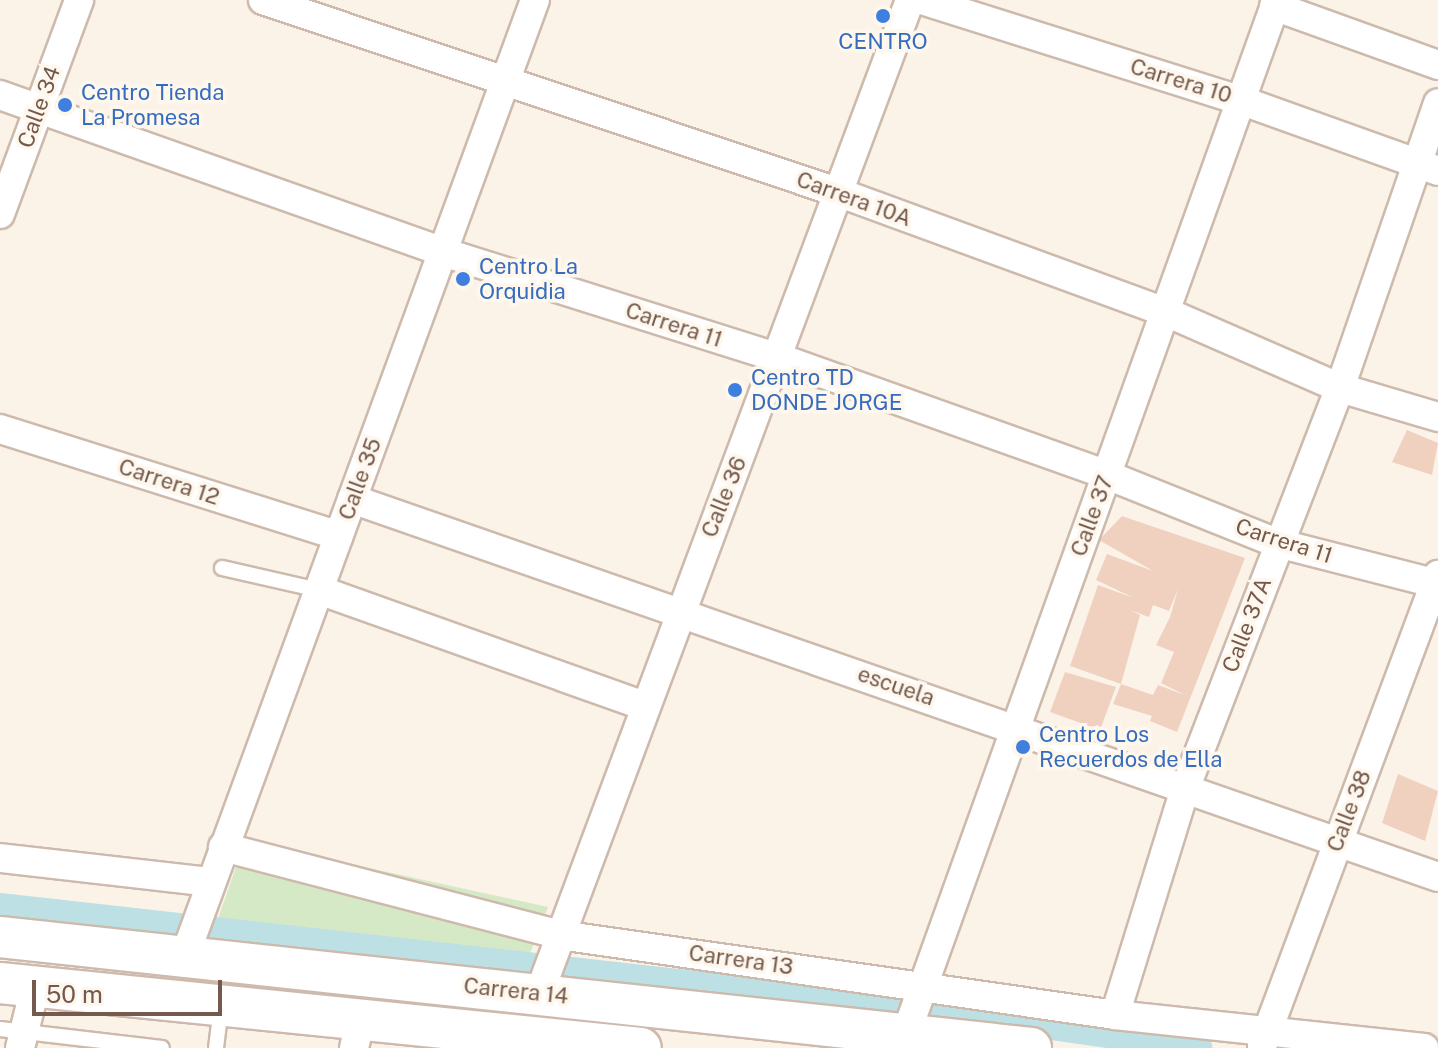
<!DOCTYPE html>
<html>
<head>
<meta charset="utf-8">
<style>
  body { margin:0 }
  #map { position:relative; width:1438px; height:1048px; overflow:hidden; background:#fbf3e7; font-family:"Public Sans",sans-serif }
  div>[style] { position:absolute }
  .green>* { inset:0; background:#d5e9c6 }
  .canal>* { height:26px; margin:-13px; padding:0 13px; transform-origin:13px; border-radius:13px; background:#bce0e4 }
  .building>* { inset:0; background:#f0d1c0 }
  .roads { filter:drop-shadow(2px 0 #cdbaad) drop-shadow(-2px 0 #cdbaad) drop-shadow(0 2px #cdbaad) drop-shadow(0 -2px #cdbaad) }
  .lane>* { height:14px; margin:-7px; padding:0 7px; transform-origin:7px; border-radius:7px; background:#fff }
  .street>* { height:28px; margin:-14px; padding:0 14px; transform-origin:14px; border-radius:14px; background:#fff }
  .secondary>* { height:40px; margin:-20px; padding:0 20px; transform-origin:20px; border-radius:20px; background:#fff }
  .dots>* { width:22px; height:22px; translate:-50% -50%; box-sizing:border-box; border:4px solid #fef7ed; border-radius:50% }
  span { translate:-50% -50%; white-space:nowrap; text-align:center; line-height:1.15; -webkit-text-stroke:7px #fef7ed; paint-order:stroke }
  .shop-label { font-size:22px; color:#366cbe }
  .left { translate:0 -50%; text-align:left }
  .street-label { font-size:22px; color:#74594c }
  .scale { position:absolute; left:32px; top:980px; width:190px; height:36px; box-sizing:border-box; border:4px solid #74594c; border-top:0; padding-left:10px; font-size:24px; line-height:28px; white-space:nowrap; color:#74594c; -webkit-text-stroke:6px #fef7ed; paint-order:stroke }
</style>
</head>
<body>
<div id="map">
  <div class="green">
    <div style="clip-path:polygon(245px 841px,548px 907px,522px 974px,211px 939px)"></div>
  </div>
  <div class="canal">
    <div style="left:0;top:906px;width:952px;rotate:6.39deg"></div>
    <div style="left:946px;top:1012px;width:256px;rotate:8.1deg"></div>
  </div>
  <div class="building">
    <div style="clip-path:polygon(1407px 430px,1438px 443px,1432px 475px,1392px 462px)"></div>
    <div style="clip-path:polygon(1122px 516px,1245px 558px,1177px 732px,1150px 721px,1152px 716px,1113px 704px,1121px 684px,1153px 695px,1158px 685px,1185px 695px,1161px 683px,1174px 652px,1156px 645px,1170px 617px,1178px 589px,1169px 611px,1153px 605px,1149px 617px,1130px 610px,1140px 615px,1121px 684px,1070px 666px,1098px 585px,1134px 598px,1096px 580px,1107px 554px,1153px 571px,1099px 540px)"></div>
    <div style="clip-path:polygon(1065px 672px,1116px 687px,1100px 730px,1050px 712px)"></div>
    <div style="clip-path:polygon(1398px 774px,1438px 791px,1425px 841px,1382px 823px)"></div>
  </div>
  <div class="roads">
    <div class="lane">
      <div style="left:222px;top:568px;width:99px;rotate:12.8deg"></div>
      <div style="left:0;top:1029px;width:163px;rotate:6.7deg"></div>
      <div style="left:216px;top:1048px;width:39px;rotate:-83deg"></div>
    </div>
    <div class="street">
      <div style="left:263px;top:0;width:608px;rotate:18.49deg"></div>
      <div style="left:840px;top:193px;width:347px;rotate:20.1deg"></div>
      <div style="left:1166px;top:312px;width:190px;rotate:23.6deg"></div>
      <div style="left:1340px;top:388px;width:102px;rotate:16.5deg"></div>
      <div style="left:922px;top:0;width:333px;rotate:17.5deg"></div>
      <div style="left:1240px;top:100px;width:210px;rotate:19.7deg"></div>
      <div style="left:1274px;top:6px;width:174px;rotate:19.8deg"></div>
      <div style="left:0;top:95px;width:470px;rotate:19.5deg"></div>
      <div style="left:443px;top:252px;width:352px;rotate:17.5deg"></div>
      <div style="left:779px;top:358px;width:348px;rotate:19.6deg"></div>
      <div style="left:1107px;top:475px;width:183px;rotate:21.8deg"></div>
      <div style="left:1277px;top:543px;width:166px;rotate:14.3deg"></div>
      <div style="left:0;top:214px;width:228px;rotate:-69.7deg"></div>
      <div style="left:0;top:429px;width:355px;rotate:17.5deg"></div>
      <div style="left:352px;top:499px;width:1150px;rotate:19.19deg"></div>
      <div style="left:319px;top:590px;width:346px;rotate:19.6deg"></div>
      <div style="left:223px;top:847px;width:348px;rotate:14.6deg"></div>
      <div style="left:560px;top:935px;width:561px;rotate:8.2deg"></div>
      <div style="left:1115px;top:1015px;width:311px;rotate:6.1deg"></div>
      <div style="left:0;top:858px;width:212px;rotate:6.5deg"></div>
      <div style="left:184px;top:958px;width:1020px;rotate:-69.88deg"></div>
      <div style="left:539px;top:994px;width:1061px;rotate:-69.53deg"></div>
      <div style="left:1115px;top:1015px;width:237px;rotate:-72.8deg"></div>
      <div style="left:1185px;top:789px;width:430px;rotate:-68.9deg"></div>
      <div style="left:1340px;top:388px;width:301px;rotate:-71deg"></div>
      <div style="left:907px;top:1031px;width:1095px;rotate:-70.26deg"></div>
      <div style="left:1262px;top:1046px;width:503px;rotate:-69.51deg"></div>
      <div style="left:20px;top:1048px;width:62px;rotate:-76deg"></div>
      <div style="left:354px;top:1048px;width:28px;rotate:-77deg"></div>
    </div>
    <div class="secondary">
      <div style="left:0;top:937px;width:1037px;rotate:6.14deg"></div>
      <div style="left:0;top:983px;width:644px;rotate:5.79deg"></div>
    </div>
  </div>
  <div class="dots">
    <div style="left:883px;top:16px;background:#3f7fe0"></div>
    <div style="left:65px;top:105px;background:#3f7fe0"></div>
    <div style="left:463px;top:279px;background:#3f7fe0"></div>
    <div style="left:735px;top:390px;background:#3f7fe0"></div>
    <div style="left:1023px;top:747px;background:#3f7fe0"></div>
  </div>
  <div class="shop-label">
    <span style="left:883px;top:42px">CENTRO</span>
    <span class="left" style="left:81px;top:105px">Centro Tienda<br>La Promesa</span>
    <span class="left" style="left:479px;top:279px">Centro La<br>Orquidia</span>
    <span class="left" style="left:751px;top:390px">Centro TD<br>DONDE JORGE</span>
    <span class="left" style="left:1039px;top:747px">Centro Los<br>Recuerdos de Ella</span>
  </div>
  <div class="street-label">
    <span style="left:1181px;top:81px;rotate:17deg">Carrera 10</span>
    <span style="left:39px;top:107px;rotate:-70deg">Calle 34</span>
    <span style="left:854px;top:199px;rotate:20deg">Carrera 10A</span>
    <span style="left:674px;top:325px;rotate:18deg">Carrera 11</span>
    <span style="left:360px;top:479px;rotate:-70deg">Calle 35</span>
    <span style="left:169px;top:482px;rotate:18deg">Carrera 12</span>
    <span style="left:724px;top:497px;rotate:-68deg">Calle 36</span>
    <span style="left:1092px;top:516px;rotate:-70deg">Calle 37</span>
    <span style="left:1284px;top:541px;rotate:18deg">Carrera 11</span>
    <span style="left:1247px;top:625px;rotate:-69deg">Calle 37A</span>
    <span style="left:896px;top:686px;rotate:19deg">escuela</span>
    <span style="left:1349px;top:811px;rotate:-69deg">Calle 38</span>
    <span style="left:741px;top:960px;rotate:8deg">Carrera 13</span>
    <span style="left:516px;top:991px;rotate:6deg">Carrera 14</span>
  </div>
  <div class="scale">50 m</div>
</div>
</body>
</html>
